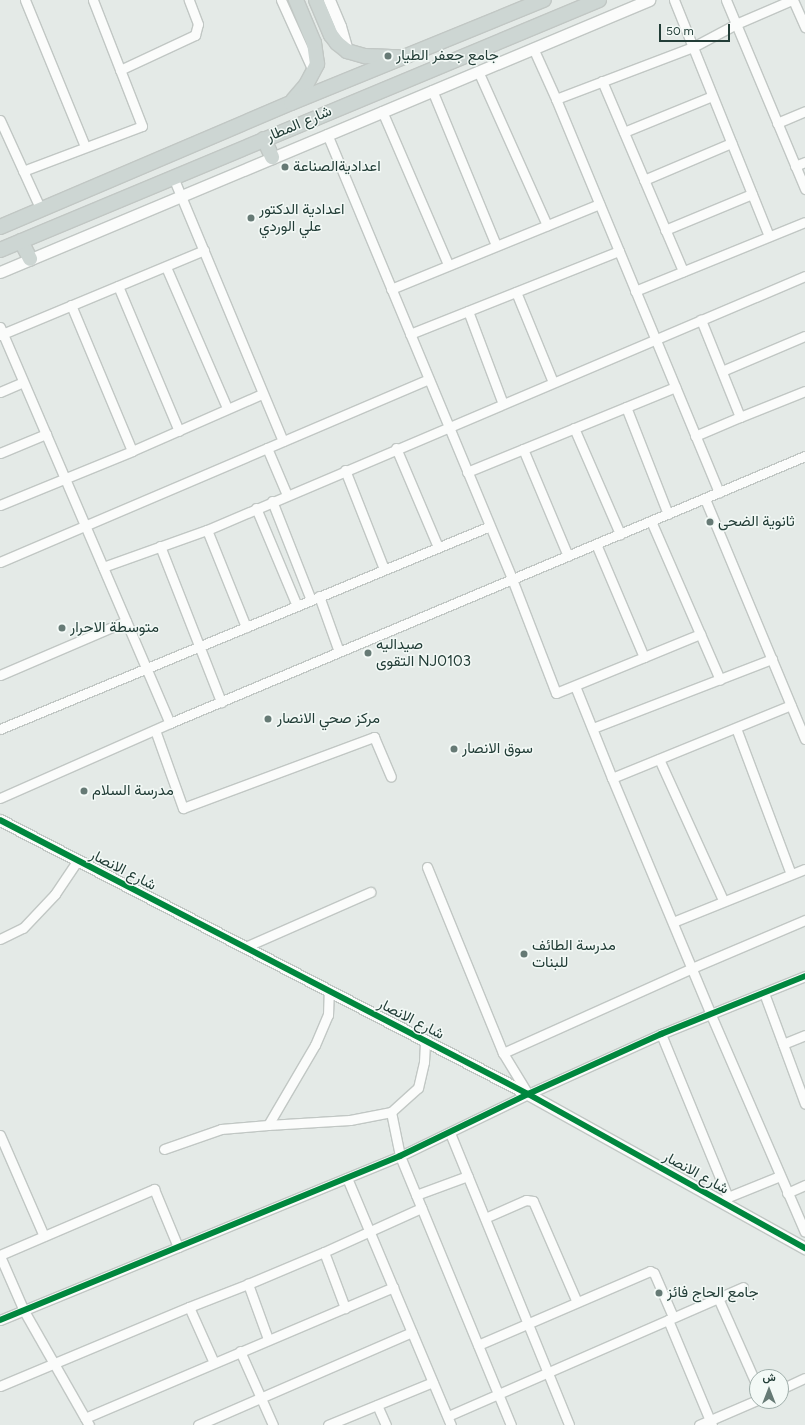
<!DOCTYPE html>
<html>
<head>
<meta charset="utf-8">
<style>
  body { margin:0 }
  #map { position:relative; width:805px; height:1425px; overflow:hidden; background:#e4eae7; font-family:Figtree,Vazirmatn,sans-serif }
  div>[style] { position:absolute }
  .roads { filter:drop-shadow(1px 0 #c1c7c4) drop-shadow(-1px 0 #c1c7c4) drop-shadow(0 1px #c1c7c4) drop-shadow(0 -1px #c1c7c4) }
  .minor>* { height:9px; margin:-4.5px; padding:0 4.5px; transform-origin:4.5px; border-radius:4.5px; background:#fbfcfb }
  .tertiary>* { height:11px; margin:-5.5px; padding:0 5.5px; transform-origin:5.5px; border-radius:5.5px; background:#fbfcfb }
  .primary>* { height:14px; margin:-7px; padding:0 7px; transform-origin:7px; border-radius:7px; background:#cdd6d3 }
  .cycleway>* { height:6px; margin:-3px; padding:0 3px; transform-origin:3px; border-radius:3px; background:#00873e }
  .dots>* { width:11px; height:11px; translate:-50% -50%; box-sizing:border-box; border:2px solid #f3f9f6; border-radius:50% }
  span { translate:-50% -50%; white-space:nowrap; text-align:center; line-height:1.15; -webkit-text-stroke:3px #f3f9f6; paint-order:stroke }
  .poi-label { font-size:15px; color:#223d37 }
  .left { translate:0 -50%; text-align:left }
  .street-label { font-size:15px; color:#223d37 }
  .north { position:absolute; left:749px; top:1369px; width:40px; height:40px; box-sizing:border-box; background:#f3f9f6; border:1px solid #9faeaa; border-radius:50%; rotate:0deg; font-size:11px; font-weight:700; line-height:16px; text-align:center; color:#223d37 }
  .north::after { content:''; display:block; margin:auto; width:14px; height:18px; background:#667a75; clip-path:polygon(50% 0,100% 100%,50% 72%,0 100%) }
  .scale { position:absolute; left:659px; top:24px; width:71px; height:18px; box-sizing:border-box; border:2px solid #223d37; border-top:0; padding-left:5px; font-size:12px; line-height:14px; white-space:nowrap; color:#223d37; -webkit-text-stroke:3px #f3f9f6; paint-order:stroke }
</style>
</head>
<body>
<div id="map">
  <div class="roads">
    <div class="minor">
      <div style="left:25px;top:0;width:158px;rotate:67.7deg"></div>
      <div style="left:281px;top:0;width:80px;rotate:65.7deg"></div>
      <div style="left:674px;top:0;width:254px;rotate:68.1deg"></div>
      <div style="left:726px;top:0;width:205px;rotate:67.3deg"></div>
      <div style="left:793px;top:0;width:30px;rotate:66deg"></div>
      <div style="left:533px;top:48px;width:56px;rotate:65.7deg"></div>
      <div style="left:556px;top:99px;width:426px;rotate:67.5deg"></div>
      <div style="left:120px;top:70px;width:83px;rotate:-25deg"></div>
      <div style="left:195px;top:35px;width:11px;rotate:-75deg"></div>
      <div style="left:198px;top:24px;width:26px;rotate:-111deg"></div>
      <div style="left:478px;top:71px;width:169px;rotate:65.9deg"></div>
      <div style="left:602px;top:81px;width:207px;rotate:66.9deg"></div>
      <div style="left:432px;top:90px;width:168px;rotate:67.6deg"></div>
      <div style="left:556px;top:99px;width:147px;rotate:-20.8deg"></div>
      <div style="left:693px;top:47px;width:49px;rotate:-28.1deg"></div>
      <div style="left:736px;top:24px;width:61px;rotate:-23.2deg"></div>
      <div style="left:382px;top:111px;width:167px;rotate:66.7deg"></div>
      <div style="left:0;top:120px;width:99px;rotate:65.5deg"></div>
      <div style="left:777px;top:123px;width:30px;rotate:-23deg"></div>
      <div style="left:624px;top:132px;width:95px;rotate:-22.2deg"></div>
      <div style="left:327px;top:134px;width:482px;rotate:67.4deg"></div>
      <div style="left:512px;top:579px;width:122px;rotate:68.9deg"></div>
      <div style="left:556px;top:693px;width:95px;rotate:-22.2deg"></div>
      <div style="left:795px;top:166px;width:11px;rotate:-22deg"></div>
      <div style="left:23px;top:171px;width:127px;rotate:-20.7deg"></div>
      <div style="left:142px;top:126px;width:135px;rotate:-111.3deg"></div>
      <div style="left:173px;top:177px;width:286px;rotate:67.4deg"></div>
      <div style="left:644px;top:180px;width:95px;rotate:-23deg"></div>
      <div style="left:665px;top:230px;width:94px;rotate:-22.5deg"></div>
      <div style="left:166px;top:267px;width:154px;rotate:66.6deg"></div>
      <div style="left:118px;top:286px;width:157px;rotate:67.2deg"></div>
      <div style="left:391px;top:289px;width:225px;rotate:-22.2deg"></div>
      <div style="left:635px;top:291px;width:183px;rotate:-22.1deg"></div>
      <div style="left:516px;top:292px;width:97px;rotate:67.7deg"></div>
      <div style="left:71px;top:305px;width:158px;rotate:67.3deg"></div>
      <div style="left:468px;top:311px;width:99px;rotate:69.4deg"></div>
      <div style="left:0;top:327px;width:431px;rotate:66.8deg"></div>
      <div style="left:410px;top:334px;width:225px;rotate:-21.7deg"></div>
      <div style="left:0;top:335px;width:221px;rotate:-22.6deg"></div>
      <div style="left:722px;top:371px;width:90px;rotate:-22.9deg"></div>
      <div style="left:0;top:392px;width:25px;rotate:-23deg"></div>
      <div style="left:626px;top:407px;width:115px;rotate:68.6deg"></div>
      <div style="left:740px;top:417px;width:70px;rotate:-21.8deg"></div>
      <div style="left:574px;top:428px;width:116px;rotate:66.5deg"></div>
      <div style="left:695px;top:436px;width:49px;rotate:-22.9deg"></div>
      <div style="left:740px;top:417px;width:105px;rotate:-111.9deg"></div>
      <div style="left:267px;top:448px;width:51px;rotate:66.9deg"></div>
      <div style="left:396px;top:448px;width:108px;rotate:67deg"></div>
      <div style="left:523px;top:449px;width:116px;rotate:67.2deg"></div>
      <div style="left:0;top:453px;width:50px;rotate:-22.4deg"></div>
      <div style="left:345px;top:470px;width:106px;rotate:68.5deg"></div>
      <div style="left:467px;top:472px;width:225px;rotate:-22.2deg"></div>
      <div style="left:705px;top:499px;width:260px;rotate:67.4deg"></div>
      <div style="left:272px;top:501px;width:106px;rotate:68.5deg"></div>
      <div style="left:0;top:505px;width:143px;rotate:-22.2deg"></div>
      <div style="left:132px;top:451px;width:142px;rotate:-23.7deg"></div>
      <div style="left:256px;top:508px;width:106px;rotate:67.3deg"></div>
      <div style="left:651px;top:521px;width:173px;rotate:66.5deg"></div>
      <div style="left:207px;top:530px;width:105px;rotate:68.1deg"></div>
      <div style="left:596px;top:544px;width:123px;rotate:67deg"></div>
      <div style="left:644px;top:657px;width:61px;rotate:-22.3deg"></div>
      <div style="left:160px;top:546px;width:168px;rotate:68.6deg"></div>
      <div style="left:0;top:562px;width:466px;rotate:-23.1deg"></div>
      <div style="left:103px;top:567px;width:110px;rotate:-19.6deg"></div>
      <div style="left:207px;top:530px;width:650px;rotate:-23.01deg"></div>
      <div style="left:319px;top:596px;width:59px;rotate:70.3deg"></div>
      <div style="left:0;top:675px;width:137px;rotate:-23.2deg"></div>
      <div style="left:575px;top:686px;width:99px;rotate:68.1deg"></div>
      <div style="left:612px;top:778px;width:257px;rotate:67.3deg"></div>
      <div style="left:711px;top:1015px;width:236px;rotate:66.6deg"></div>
      <div style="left:593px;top:728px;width:192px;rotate:-21.1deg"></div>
      <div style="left:736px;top:728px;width:156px;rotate:69.4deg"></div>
      <div style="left:0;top:729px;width:530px;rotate:-22.5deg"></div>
      <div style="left:155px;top:730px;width:83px;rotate:70.3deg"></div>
      <div style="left:183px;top:808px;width:204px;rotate:-20.4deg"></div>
      <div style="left:374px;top:737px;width:43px;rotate:67deg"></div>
      <div style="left:659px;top:759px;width:155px;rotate:65.6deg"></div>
      <div style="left:612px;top:778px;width:193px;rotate:-22.2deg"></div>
      <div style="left:0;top:798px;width:186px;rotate:-23.8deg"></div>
      <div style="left:170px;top:723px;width:689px;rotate:-22.81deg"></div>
      <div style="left:427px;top:867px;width:201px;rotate:67.8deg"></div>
      <div style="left:503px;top:1053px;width:48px;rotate:58.6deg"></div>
      <div style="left:673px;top:922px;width:142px;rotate:-21.9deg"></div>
      <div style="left:0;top:939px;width:25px;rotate:-26deg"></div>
      <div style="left:23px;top:928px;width:47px;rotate:-46.7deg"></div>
      <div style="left:55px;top:894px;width:40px;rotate:-56deg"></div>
      <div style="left:245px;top:947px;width:137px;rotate:-23.7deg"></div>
      <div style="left:764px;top:993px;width:118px;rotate:69.7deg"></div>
      <div style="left:661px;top:1034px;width:176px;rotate:67.7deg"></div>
      <div style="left:728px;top:1197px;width:8px;rotate:113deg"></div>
      <div style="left:783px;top:1044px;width:24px;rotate:-22deg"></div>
      <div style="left:503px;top:1053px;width:207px;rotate:-24.2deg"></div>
      <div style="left:692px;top:968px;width:123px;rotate:-23deg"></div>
      <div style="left:391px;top:1112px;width:45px;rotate:78.4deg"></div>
      <div style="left:400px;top:1156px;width:291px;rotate:67.6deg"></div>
      <div style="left:268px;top:1125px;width:82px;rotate:-3.5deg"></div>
      <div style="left:350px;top:1120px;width:42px;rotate:-11deg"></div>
      <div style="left:391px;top:1112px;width:36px;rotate:-42deg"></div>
      <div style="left:418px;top:1088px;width:27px;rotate:-77deg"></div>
      <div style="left:424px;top:1062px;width:21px;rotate:-87deg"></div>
      <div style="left:450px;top:1133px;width:315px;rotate:67.8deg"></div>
      <div style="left:0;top:1135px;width:110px;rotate:66.5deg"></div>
      <div style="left:164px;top:1149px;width:60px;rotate:-19.3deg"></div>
      <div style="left:221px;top:1129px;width:47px;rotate:-4.9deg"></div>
      <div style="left:268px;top:1125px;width:93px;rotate:-59.6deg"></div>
      <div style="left:315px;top:1045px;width:33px;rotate:-67deg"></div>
      <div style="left:328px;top:1015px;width:24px;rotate:-88deg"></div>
      <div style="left:347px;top:1178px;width:268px;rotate:67.2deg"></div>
      <div style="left:787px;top:1193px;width:20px;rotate:-24deg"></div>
      <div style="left:416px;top:1195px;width:55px;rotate:-20.1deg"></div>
      <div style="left:728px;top:1197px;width:56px;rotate:-22deg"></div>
      <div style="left:485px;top:1218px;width:45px;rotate:-23.7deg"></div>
      <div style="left:526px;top:1200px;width:7px;rotate:8deg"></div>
      <div style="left:533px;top:1201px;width:110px;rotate:66.5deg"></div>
      <div style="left:324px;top:1252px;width:107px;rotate:-24.4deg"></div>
      <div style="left:0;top:1255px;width:168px;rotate:-23.2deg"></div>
      <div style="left:154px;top:1189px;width:63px;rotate:67.5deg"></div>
      <div style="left:0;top:1256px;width:60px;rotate:66.4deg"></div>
      <div style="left:24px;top:1311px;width:131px;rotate:60.3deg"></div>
      <div style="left:718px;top:1298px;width:96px;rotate:66.1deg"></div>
      <div style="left:189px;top:1307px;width:61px;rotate:65.9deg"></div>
      <div style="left:0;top:1320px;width:432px;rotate:-22.3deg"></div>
      <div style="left:400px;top:1156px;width:142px;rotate:-25.8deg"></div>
      <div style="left:528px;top:1094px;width:146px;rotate:-24.3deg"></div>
      <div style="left:661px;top:1034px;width:155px;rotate:-21.9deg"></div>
      <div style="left:668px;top:1320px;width:114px;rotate:67.3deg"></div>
      <div style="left:268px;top:1339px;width:59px;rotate:-110deg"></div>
      <div style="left:248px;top:1284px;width:82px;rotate:-22.8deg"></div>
      <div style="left:324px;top:1252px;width:60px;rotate:69.4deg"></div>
      <div style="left:478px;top:1345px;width:187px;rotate:-23.3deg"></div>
      <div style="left:650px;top:1271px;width:4px;rotate:27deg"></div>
      <div style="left:654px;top:1273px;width:48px;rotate:66.6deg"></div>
      <div style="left:240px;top:1351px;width:81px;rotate:66deg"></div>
      <div style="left:0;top:1386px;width:205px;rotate:-22.7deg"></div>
      <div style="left:189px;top:1307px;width:63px;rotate:-21.3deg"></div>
      <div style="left:781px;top:1389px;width:26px;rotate:-25deg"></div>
      <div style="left:377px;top:1405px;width:22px;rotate:66deg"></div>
      <div style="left:448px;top:1416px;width:322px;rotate:-23.6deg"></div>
      <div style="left:85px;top:1418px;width:335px;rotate:-23deg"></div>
      <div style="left:198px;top:1425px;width:233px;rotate:-23.5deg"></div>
      <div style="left:328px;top:1425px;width:113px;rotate:-22.3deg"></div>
      <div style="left:699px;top:1425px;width:63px;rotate:-23.3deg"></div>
    </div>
    <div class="tertiary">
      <div style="left:329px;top:0;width:28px;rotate:67deg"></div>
      <div style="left:340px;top:26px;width:26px;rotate:74deg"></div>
      <div style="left:0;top:272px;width:704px;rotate:-22.74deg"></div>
      <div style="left:0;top:820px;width:595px;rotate:27.43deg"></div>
      <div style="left:528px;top:1094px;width:317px;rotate:29.1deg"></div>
    </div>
    <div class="primary">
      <div style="left:316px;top:0;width:38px;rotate:67deg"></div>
      <div style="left:331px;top:35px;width:10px;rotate:53deg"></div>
      <div style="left:337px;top:43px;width:13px;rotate:39deg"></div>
      <div style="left:347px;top:51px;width:19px;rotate:16deg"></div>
      <div style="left:365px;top:56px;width:33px;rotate:2deg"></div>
      <div style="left:293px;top:100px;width:20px;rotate:-49deg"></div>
      <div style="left:306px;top:85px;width:24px;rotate:-62deg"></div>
      <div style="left:317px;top:64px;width:21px;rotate:-98deg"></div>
      <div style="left:314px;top:43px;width:47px;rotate:-112.7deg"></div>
      <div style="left:264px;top:139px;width:20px;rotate:66deg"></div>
      <div style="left:0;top:227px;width:316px;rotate:-23.1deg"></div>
      <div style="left:291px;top:103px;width:273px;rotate:-22.2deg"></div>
      <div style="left:21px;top:241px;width:20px;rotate:63deg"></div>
      <div style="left:0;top:250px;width:649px;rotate:-22.65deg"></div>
    </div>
  </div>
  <div class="cycleway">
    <div style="left:0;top:820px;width:595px;rotate:27.43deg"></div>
    <div style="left:528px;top:1094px;width:317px;rotate:29.1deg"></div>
    <div style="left:0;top:1320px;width:432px;rotate:-22.3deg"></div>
    <div style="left:400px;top:1156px;width:142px;rotate:-25.8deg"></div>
    <div style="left:528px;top:1094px;width:146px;rotate:-24.3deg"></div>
    <div style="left:661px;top:1034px;width:155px;rotate:-21.9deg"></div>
  </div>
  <div class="dots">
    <div style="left:388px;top:56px;background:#667a75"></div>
    <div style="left:285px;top:167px;background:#667a75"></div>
    <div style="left:251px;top:218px;background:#667a75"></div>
    <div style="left:710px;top:522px;background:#667a75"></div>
    <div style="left:62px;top:628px;background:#667a75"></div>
    <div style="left:368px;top:653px;background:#667a75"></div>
    <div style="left:268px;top:719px;background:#667a75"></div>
    <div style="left:454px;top:749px;background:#667a75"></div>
    <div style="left:84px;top:791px;background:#667a75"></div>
    <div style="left:524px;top:954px;background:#667a75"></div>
    <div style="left:659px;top:1293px;background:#667a75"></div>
  </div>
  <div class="poi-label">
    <span class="left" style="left:396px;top:56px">جامع جعفر الطيار</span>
    <span class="left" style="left:293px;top:167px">اعداديةالصناعة</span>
    <span class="left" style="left:259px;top:218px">اعدادية الدكتور<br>علي الوردي</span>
    <span class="left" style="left:718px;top:522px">ثانوية الضحى</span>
    <span class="left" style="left:70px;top:628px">متوسطة الاحرار</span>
    <span class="left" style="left:376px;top:653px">صيداليه<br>التقوى NJ0103</span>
    <span class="left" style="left:277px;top:719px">مركز صحي الانصار</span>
    <span class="left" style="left:462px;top:749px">سوق الانصار</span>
    <span class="left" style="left:92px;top:791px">مدرسة السلام</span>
    <span class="left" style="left:532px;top:954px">مدرسة الطائف<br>للبنات</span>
    <span class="left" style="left:667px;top:1293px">جامع الحاج فائز</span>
  </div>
  <div class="street-label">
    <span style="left:299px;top:124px;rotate:-23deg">شارع المطار</span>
    <span style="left:123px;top:870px;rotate:27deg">شارع الانصار</span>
    <span style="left:411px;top:1019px;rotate:27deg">شارع الانصار</span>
    <span style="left:696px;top:1173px;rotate:29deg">شارع الانصار</span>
  </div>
  <div class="north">ش</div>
  <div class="scale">50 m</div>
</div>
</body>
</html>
